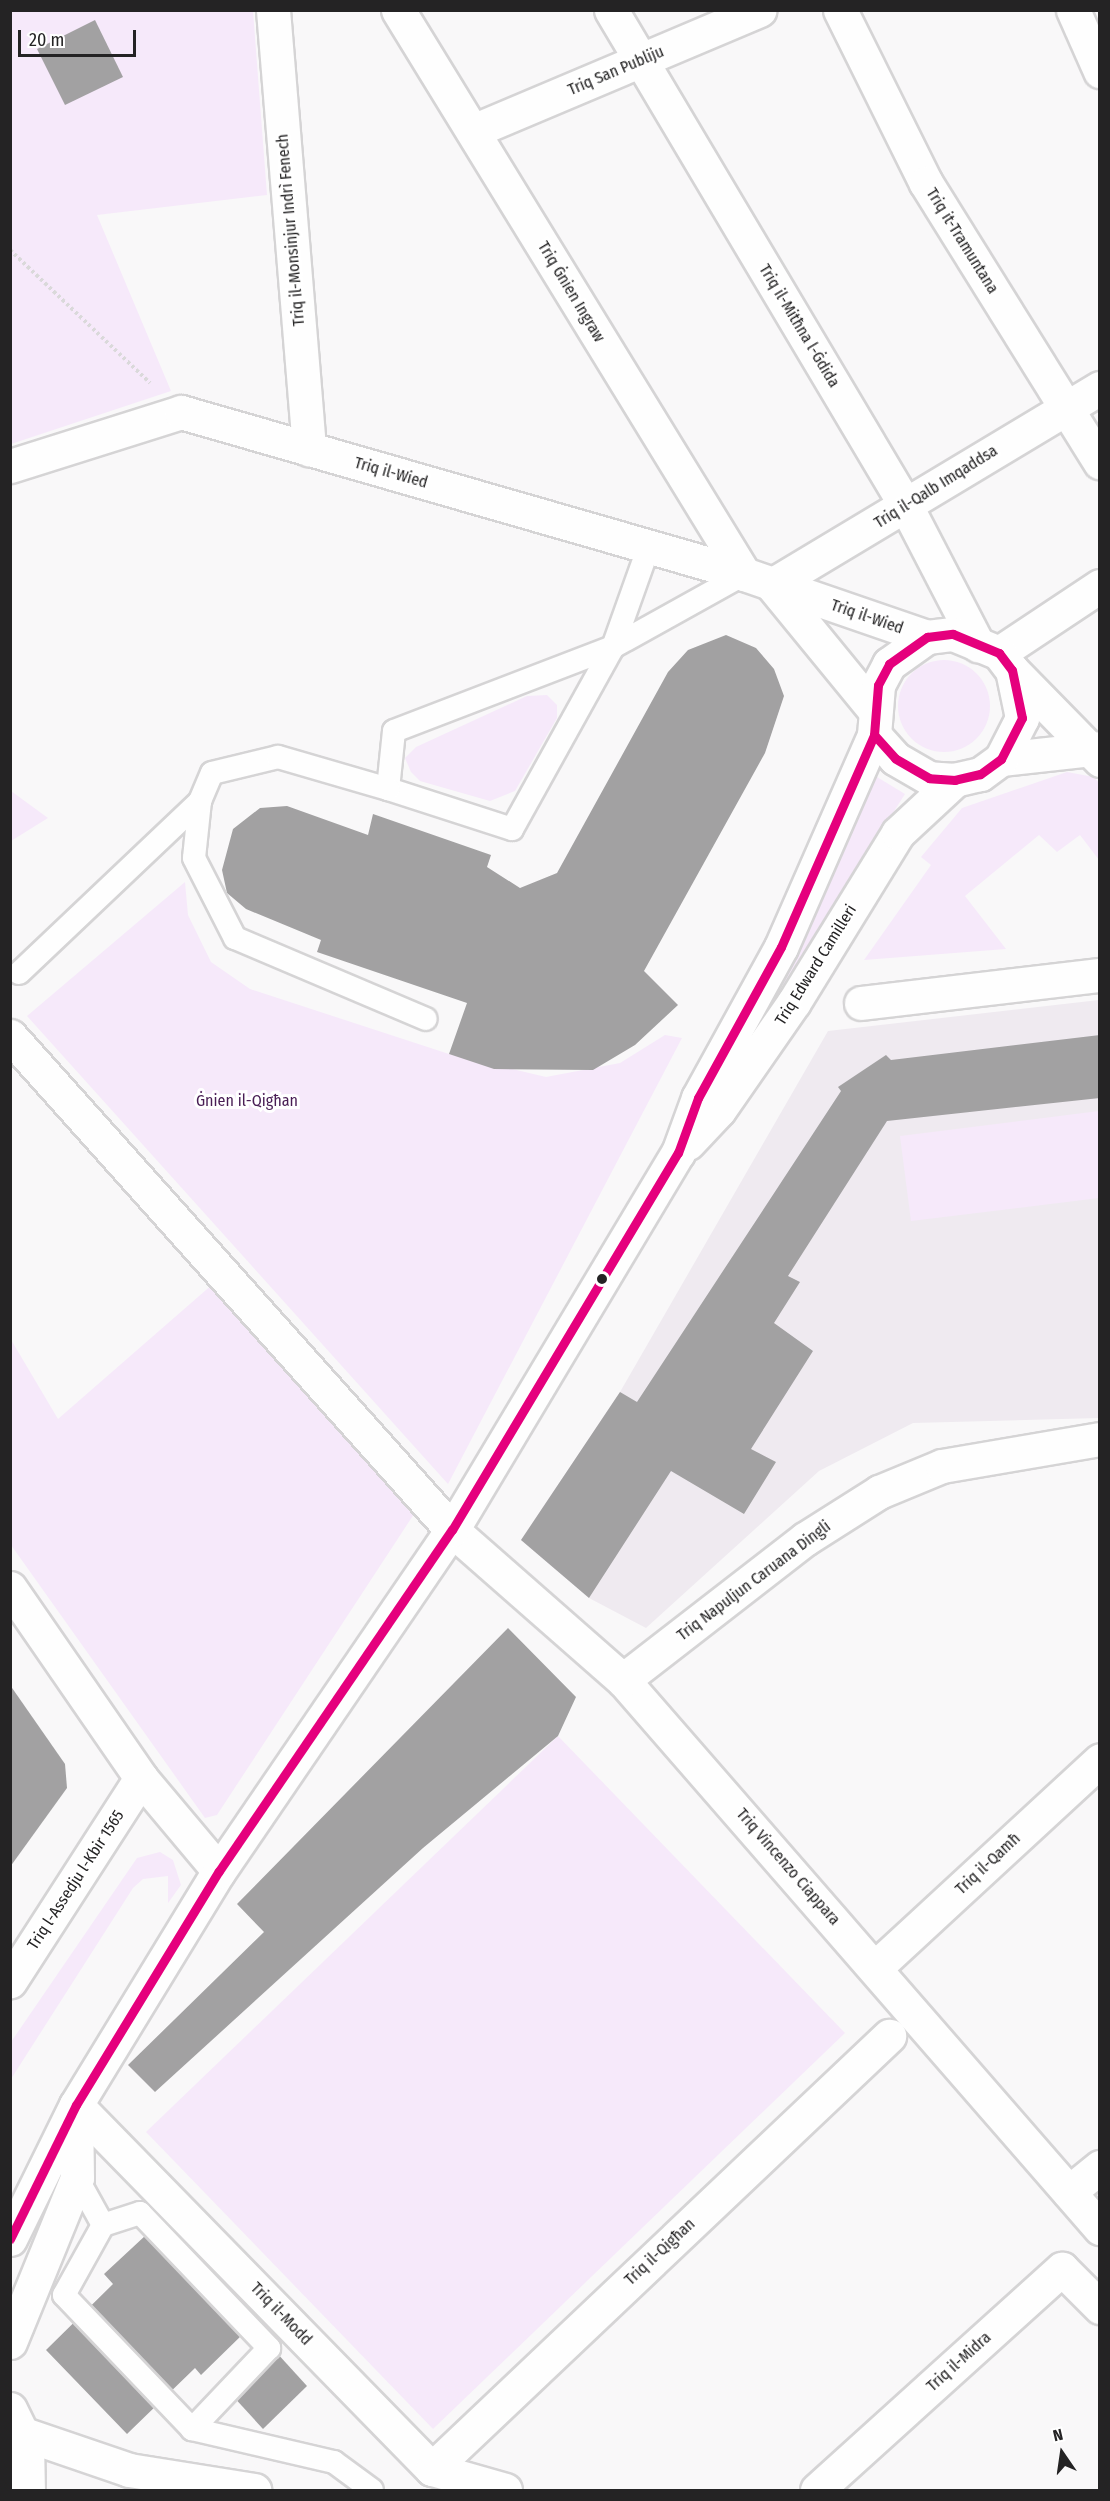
<!DOCTYPE html>
<html>
<head>
<meta charset="utf-8">
<style>
  body { margin:0 }
  #map { position:relative; width:1110px; height:2501px; overflow:hidden; background:#f9f8f9; font-family:"Fira Sans Condensed",sans-serif }
  div>[style] { position:absolute }
  .built>* { inset:0; background:#efeaf0 }
  .green>* { inset:0; background:#f6e9fa }
  .round { border-radius:50% }
  .building>* { inset:0; background:#a2a1a2 }
  .path>* { height:4px; margin-top:-2px; transform-origin:0; background:repeating-linear-gradient(90deg,#dad9da 0 3px,transparent 0 6px) }
  .roads { filter:drop-shadow(2px 0 #d5d4d5) drop-shadow(-2px 0 #d5d4d5) drop-shadow(0 2px #d5d4d5) drop-shadow(0 -2px #d5d4d5) }
  .service>* { height:22px; margin:-11px; padding:0 11px; transform-origin:11px; border-radius:11px; background:#fefefe }
  .minor>* { height:33px; margin:-16.5px; padding:0 16.5px; transform-origin:16.5px; border-radius:16.5px; background:#fefefe }
  .tertiary>* { height:33px; margin:-16.5px; padding:0 16.5px; transform-origin:16.5px; border-radius:16.5px; background:#fefefe }
  .trunk>* { height:33px; margin:-16.5px; padding:0 16.5px; transform-origin:16.5px; border-radius:16.5px; background:#fefefe }
  .bus-1>* { height:9px; margin:-4.5px; padding:0 4.5px; transform-origin:4.5px; border-radius:4.5px; background:#e5007d }
  .dots>* { width:16px; height:16px; translate:-50% -50%; box-sizing:border-box; border:3px solid #fff; border-radius:50% }
  span { translate:-50% -50%; white-space:nowrap; text-align:center; line-height:1.15; -webkit-text-stroke:6px #fff; paint-order:stroke }
  .street-label { font-size:16px; color:#242324 }
  .park-label { font-size:16px; color:#481d54 }
  .frame { position:absolute; inset:0; border:12px solid #242324; pointer-events:none }
  .north { position:absolute; left:1032px; top:2423px; width:60px; height:60px; -webkit-text-stroke:4px #fff; paint-order:stroke; rotate:347deg; font-size:16px; font-weight:700; line-height:24px; text-align:center; color:#242324 }
  .north::after { content:''; display:block; margin:auto; width:21px; height:27px; background:#242324; clip-path:polygon(50% 0,100% 100%,50% 72%,0 100%) }
  .scale { position:absolute; left:18px; top:30px; width:118px; height:27px; box-sizing:border-box; border:3px solid #242324; border-top:0; padding-left:8px; font-size:18px; line-height:21px; white-space:nowrap; color:#242324; -webkit-text-stroke:4px #fff; paint-order:stroke }
</style>
</head>
<body>
<div id="map">
  <div class="built">
    <div style="clip-path:polygon(1099px 1000px,1099px 1418px,913px 1423px,819px 1471px,646px 1628px,589px 1598px,521px 1540px,620px 1392px,828px 1031px)"></div>
  </div>
  <div class="green">
    <div style="clip-path:polygon(10px 11px,253px 11px,267px 195px,97px 215px,171px 391px,11px 444px)"></div>
    <div class="round" style="left:898px;top:660px;width:92px;height:92px"></div>
    <div style="clip-path:polygon(547px 695px,557px 705px,557px 718px,515px 791px,490px 801px,420px 781px,411px 772px,405px 758px,416px 747px,527px 696px)"></div>
    <div style="clip-path:polygon(1067px 772px,1094px 777px,1099px 783px,1099px 860px,1080px 835px,1057px 852px,1039px 835px,965px 896px,1006px 949px,864px 960px,931px 865px,921px 857px,962px 808px)"></div>
    <div style="clip-path:polygon(877px 777px,905px 794px,721px 1083px)"></div>
    <div style="clip-path:polygon(11px 791px,48px 818px,11px 841px,10px 841px)"></div>
    <div style="clip-path:polygon(185px 882px,188px 915px,211px 962px,250px 989px,449px 1054px,546px 1077px,620px 1063px,665px 1035px,682px 1038px,448px 1484px,27px 1016px)"></div>
    <div style="clip-path:polygon(1099px 1111px,1099px 1198px,911px 1221px,900px 1136px)"></div>
    <div style="clip-path:polygon(214px 1283px,416px 1511px,217px 1815px,205px 1818px,11px 1545px,10px 1338px,58px 1419px)"></div>
    <div style="clip-path:polygon(558px 1736px,845px 2033px,433px 2429px,146px 2132px)"></div>
    <div style="clip-path:polygon(160px 1852px,173px 1860px,181px 1885px,168px 1903px,168px 1876px,143px 1879px,133px 1888px,11px 2079px,11px 2042px,137px 1858px)"></div>
  </div>
  <div class="building">
    <div style="clip-path:polygon(95px 20px,123px 77px,65px 105px,37px 49px)"></div>
    <div style="clip-path:polygon(726px 635px,756px 648px,774px 669px,784px 696px,765px 753px,644px 971px,678px 1005px,635px 1045px,593px 1070px,494px 1069px,449px 1054px,467px 1003px,317px 952px,321px 940px,246px 909px,227px 893px,222px 870px,233px 829px,260px 808px,287px 806px,368px 835px,373px 814px,491px 855px,487px 867px,520px 888px,557px 873px,668px 672px,688px 650px)"></div>
    <div style="clip-path:polygon(1100px 1035px,1100px 1098px,887px 1121px,788px 1276px,800px 1282px,774px 1323px,813px 1351px,751px 1449px,776px 1462px,744px 1514px,671px 1471px,589px 1598px,521px 1540px,620px 1392px,637px 1402px,841px 1091px,838px 1087px,886px 1055px,891px 1060px)"></div>
    <div style="clip-path:polygon(508px 1628px,576px 1697px,558px 1736px,423px 1848px,155px 2092px,128px 2065px,264px 1932px,237px 1904px)"></div>
    <div style="clip-path:polygon(10px 1685px,65px 1764px,67px 1788px,10px 1867px)"></div>
    <div style="clip-path:polygon(146px 2235px,244px 2333px,201px 2375px,195px 2368px,127px 2434px,46px 2350px,113px 2284px,104px 2274px)"></div>
    <div style="clip-path:polygon(276px 2352px,307px 2386px,263px 2429px,231px 2394px)"></div>
  </div>
  <div class="path">
    <div style="left:10px;top:250px;width:193px;rotate:43.5deg"></div>
  </div>
  <div class="roads">
    <div class="service">
      <div style="left:649px;top:546px;width:107px;rotate:109.6deg"></div>
      <div style="left:613px;top:647px;width:208px;rotate:119deg"></div>
      <div style="left:512px;top:829px;width:130px;rotate:-162.1deg"></div>
      <div style="left:388px;top:789px;width:58px;rotate:-84.1deg"></div>
      <div style="left:394px;top:731px;width:235px;rotate:-21deg"></div>
      <div style="left:613px;top:647px;width:150px;rotate:-29.1deg"></div>
      <div style="left:200px;top:801px;width:57px;rotate:96deg"></div>
      <div style="left:194px;top:858px;width:90px;rotate:62.9deg"></div>
      <div style="left:235px;top:938px;width:207px;rotate:23deg"></div>
      <div style="left:19px;top:973px;width:250px;rotate:-43.5deg"></div>
      <div style="left:200px;top:801px;width:30px;rotate:-67deg"></div>
      <div style="left:212px;top:773px;width:68px;rotate:-13.6deg"></div>
      <div style="left:278px;top:757px;width:115px;rotate:16.2deg"></div>
      <div style="left:77px;top:2178px;width:54px;rotate:61deg"></div>
      <div style="left:103px;top:2225px;width:39px;rotate:-18deg"></div>
      <div style="left:140px;top:2213px;width:187px;rotate:46.3deg"></div>
      <div style="left:269px;top:2348px;width:112px;rotate:133.5deg"></div>
      <div style="left:103px;top:2225px;width:80px;rotate:119.1deg"></div>
      <div style="left:64px;top:2295px;width:185px;rotate:46.3deg"></div>
      <div style="left:192px;top:2429px;width:146px;rotate:13.1deg"></div>
      <div style="left:334px;top:2462px;width:47px;rotate:36.4deg"></div>
    </div>
    <div class="minor">
      <div style="left:273px;top:10px;width:441px;rotate:85.3deg"></div>
      <div style="left:398px;top:10px;width:662px;rotate:58.47deg"></div>
      <div style="left:611px;top:10px;width:577px;rotate:59.26deg"></div>
      <div style="left:906px;top:506px;width:157px;rotate:62.6deg"></div>
      <div style="left:840px;top:10px;width:193px;rotate:63.6deg"></div>
      <div style="left:926px;top:183px;width:329px;rotate:58.1deg"></div>
      <div style="left:1073px;top:10px;width:67px;rotate:66.1deg"></div>
      <div style="left:473px;top:131px;width:311px;rotate:-22.9deg"></div>
      <div style="left:10px;top:466px;width:179px;rotate:-17.5deg"></div>
      <div style="left:181px;top:412px;width:586px;rotate:16.05deg"></div>
      <div style="left:744px;top:574px;width:194px;rotate:19deg"></div>
      <div style="left:772px;top:585px;width:383px;rotate:-31deg"></div>
      <div style="left:772px;top:585px;width:163px;rotate:50.7deg"></div>
      <div style="left:999px;top:653px;width:121px;rotate:-33.6deg"></div>
      <div style="left:1012px;top:670px;width:126px;rotate:45.6deg"></div>
      <div style="left:1001px;top:759px;width:100px;rotate:-6.3deg"></div>
      <div style="left:861px;top:1003px;width:241px;rotate:-6.7deg"></div>
      <div style="left:10px;top:1036px;width:663px;rotate:48.18deg"></div>
      <div style="left:452px;top:1530px;width:227px;rotate:41.3deg"></div>
      <div style="left:623px;top:1680px;width:727px;rotate:48.96deg"></div>
      <div style="left:10px;top:1588px;width:231px;rotate:55.4deg"></div>
      <div style="left:141px;top:1778px;width:242px;rotate:122.8deg"></div>
      <div style="left:623px;top:1680px;width:230px;rotate:-37.8deg"></div>
      <div style="left:805px;top:1539px;width:88px;rotate:-32.4deg"></div>
      <div style="left:879px;top:1492px;width:68px;rotate:-22.4deg"></div>
      <div style="left:942px;top:1466px;width:160px;rotate:-9.7deg"></div>
      <div style="left:141px;top:1778px;width:121px;rotate:50deg"></div>
      <div style="left:876px;top:1967px;width:305px;rotate:-42.7deg"></div>
      <div style="left:76px;top:2105px;width:509px;rotate:45.64deg"></div>
      <div style="left:432px;top:2469px;width:76px;rotate:16deg"></div>
      <div style="left:1069px;top:2192px;width:40px;rotate:-39deg"></div>
      <div style="left:432px;top:2469px;width:630px;rotate:-43.46deg"></div>
      <div style="left:817px;top:2490px;width:330px;rotate:-42.1deg"></div>
      <div style="left:1062px;top:2269px;width:54px;rotate:45deg"></div>
    </div>
    <div class="tertiary">
      <div style="left:688px;top:1143px;width:45px;rotate:-46.8deg"></div>
      <div style="left:719px;top:1110px;width:131px;rotate:-55.2deg"></div>
      <div style="left:794px;top:1002px;width:198px;rotate:-58.4deg"></div>
      <div style="left:898px;top:833px;width:78px;rotate:-42.9deg"></div>
      <div style="left:10px;top:2239px;width:149px;rotate:-63.8deg"></div>
      <div style="left:76px;top:2105px;width:274px;rotate:-58.6deg"></div>
      <div style="left:219px;top:1871px;width:413px;rotate:-55.7deg"></div>
      <div style="left:452px;top:1530px;width:440px;rotate:-59.1deg"></div>
      <div style="left:678px;top:1153px;width:59px;rotate:-70deg"></div>
      <div style="left:698px;top:1098px;width:172px;rotate:-61.2deg"></div>
      <div style="left:781px;top:947px;width:232px;rotate:-66.3deg"></div>
      <div style="left:874px;top:735px;width:50px;rotate:-85.4deg"></div>
      <div style="left:878px;top:685px;width:24px;rotate:-62deg"></div>
      <div style="left:889px;top:664px;width:47px;rotate:-35.4deg"></div>
      <div style="left:927px;top:637px;width:26px;rotate:-7deg"></div>
      <div style="left:953px;top:634px;width:50px;rotate:22.4deg"></div>
      <div style="left:999px;top:653px;width:21px;rotate:53deg"></div>
      <div style="left:1012px;top:670px;width:49px;rotate:78.2deg"></div>
      <div style="left:1022px;top:718px;width:46px;rotate:117.1deg"></div>
      <div style="left:1001px;top:759px;width:26px;rotate:144deg"></div>
      <div style="left:980px;top:774px;width:26px;rotate:167deg"></div>
      <div style="left:955px;top:780px;width:26px;rotate:-176deg"></div>
      <div style="left:929px;top:778px;width:39px;rotate:-150deg"></div>
      <div style="left:895px;top:758px;width:31px;rotate:-132deg"></div>
      <div style="left:10px;top:2342px;width:177px;rotate:-67.8deg"></div>
      <div style="left:77px;top:2178px;width:68px;rotate:-90.8deg"></div>
    </div>
    <div class="trunk">
      <div style="left:10px;top:2409px;width:39px;rotate:64deg"></div>
      <div style="left:27px;top:2444px;width:46px;rotate:88.8deg"></div>
      <div style="left:24px;top:2434px;width:111px;rotate:18.9deg"></div>
      <div style="left:129px;top:2470px;width:127px;rotate:9.1deg"></div>
    </div>
  </div>
  <div class="bus-1">
    <div style="left:10px;top:2239px;width:149px;rotate:-63.8deg"></div>
    <div style="left:76px;top:2105px;width:274px;rotate:-58.6deg"></div>
    <div style="left:219px;top:1871px;width:413px;rotate:-55.7deg"></div>
    <div style="left:452px;top:1530px;width:440px;rotate:-59.1deg"></div>
    <div style="left:678px;top:1153px;width:59px;rotate:-70deg"></div>
    <div style="left:698px;top:1098px;width:172px;rotate:-61.2deg"></div>
    <div style="left:781px;top:947px;width:232px;rotate:-66.3deg"></div>
    <div style="left:874px;top:735px;width:50px;rotate:-85.4deg"></div>
    <div style="left:878px;top:685px;width:24px;rotate:-62deg"></div>
    <div style="left:889px;top:664px;width:47px;rotate:-35.4deg"></div>
    <div style="left:927px;top:637px;width:26px;rotate:-7deg"></div>
    <div style="left:953px;top:634px;width:50px;rotate:22.4deg"></div>
    <div style="left:999px;top:653px;width:21px;rotate:53deg"></div>
    <div style="left:1012px;top:670px;width:49px;rotate:78.2deg"></div>
    <div style="left:1022px;top:718px;width:46px;rotate:117.1deg"></div>
    <div style="left:1001px;top:759px;width:26px;rotate:144deg"></div>
    <div style="left:980px;top:774px;width:26px;rotate:167deg"></div>
    <div style="left:955px;top:780px;width:26px;rotate:-176deg"></div>
    <div style="left:929px;top:778px;width:39px;rotate:-150deg"></div>
    <div style="left:895px;top:758px;width:31px;rotate:-132deg"></div>
  </div>
  <div class="dots">
    <div style="left:602px;top:1279px;background:#242324"></div>
  </div>
  <div class="street-label">
    <span style="left:616px;top:71px;rotate:-23deg">Triq San Publiju</span>
    <span style="left:291px;top:230px;rotate:-95deg">Triq il-Monsinjur Indrì Fenech</span>
    <span style="left:962px;top:241px;rotate:58deg">Triq it-Tramuntana</span>
    <span style="left:571px;top:292px;rotate:59deg">Triq Ġnien Ingraw</span>
    <span style="left:799px;top:326px;rotate:59deg">Triq il-Mitħna l-Ġdida</span>
    <span style="left:391px;top:473px;rotate:16deg">Triq il-Wied</span>
    <span style="left:936px;top:487px;rotate:-32deg">Triq il-Qalb Imqaddsa</span>
    <span style="left:867px;top:617px;rotate:19deg">Triq il-Wied</span>
    <span style="left:816px;top:965px;rotate:-58deg">Triq Edward Camilleri</span>
    <span style="left:754px;top:1581px;rotate:-37deg">Triq Napuljun Caruana Dingli</span>
    <span style="left:988px;top:1864px;rotate:-43deg">Triq il-Qamħ</span>
    <span style="left:788px;top:1867px;rotate:49deg">Triq Vincenzo Ciappara</span>
    <span style="left:76px;top:1880px;rotate:-57deg">Triq l-Assedju l-Kbir 1565</span>
    <span style="left:660px;top:2252px;rotate:-43deg">Triq il-Qigħan</span>
    <span style="left:281px;top:2314px;rotate:46deg">Triq il-Modd</span>
    <span style="left:959px;top:2362px;rotate:-42deg">Triq il-Midra</span>
  </div>
  <div class="park-label">
    <span style="left:247px;top:1101px">Ġnien il-Qigħan</span>
  </div>
  <div class="frame"></div>
  <div class="north">N</div>
  <div class="scale">20 m</div>
</div>
</body>
</html>
